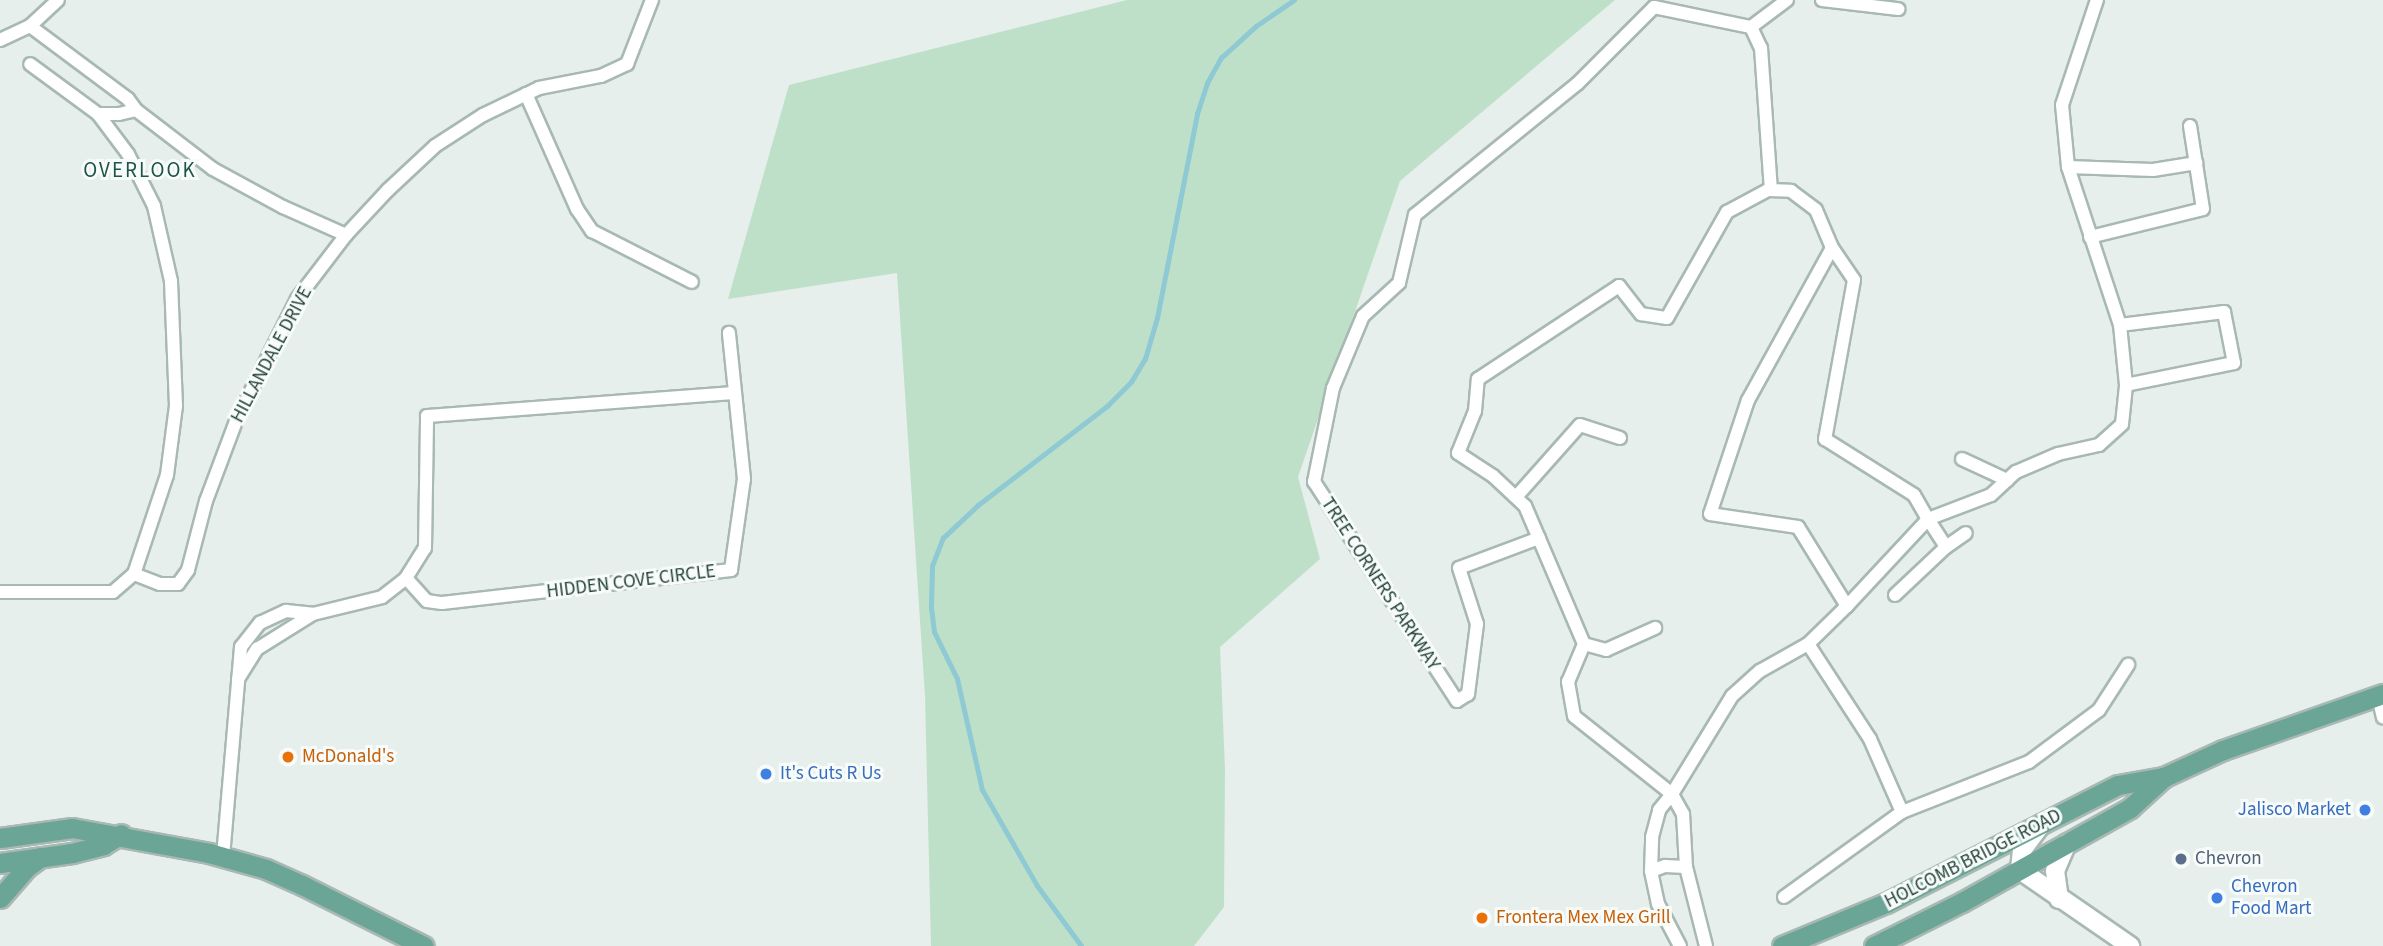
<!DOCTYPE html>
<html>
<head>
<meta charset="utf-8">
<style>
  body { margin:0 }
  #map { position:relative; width:2383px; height:946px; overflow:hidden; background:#e6efeb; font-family:"Source Sans 3",sans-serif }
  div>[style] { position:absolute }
  .green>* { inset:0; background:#bfe0c8 }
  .stream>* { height:4.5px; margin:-2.25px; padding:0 2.25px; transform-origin:2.25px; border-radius:2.25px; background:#8ec9d4 }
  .roads { filter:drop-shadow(2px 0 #a8b8b2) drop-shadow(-2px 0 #a8b8b2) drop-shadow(0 2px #a8b8b2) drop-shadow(0 -2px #a8b8b2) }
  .street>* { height:12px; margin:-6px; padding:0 6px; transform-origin:6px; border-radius:6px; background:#fff }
  .secondary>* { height:18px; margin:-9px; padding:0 9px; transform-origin:9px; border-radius:9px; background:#fff }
  .primary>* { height:19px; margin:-9.5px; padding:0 9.5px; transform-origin:9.5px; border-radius:9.5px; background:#6aa596 }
  .dots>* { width:19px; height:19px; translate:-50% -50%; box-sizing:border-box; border:4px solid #f7fbf9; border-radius:50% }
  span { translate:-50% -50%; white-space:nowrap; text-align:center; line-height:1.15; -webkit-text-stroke:6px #f7fbf9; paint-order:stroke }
  .street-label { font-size:19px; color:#24423a }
  .food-label { font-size:19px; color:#c56008 }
  .left { translate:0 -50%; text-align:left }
  .shop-label { font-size:19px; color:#366cbe }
  .right { translate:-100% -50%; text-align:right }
  .service-label { font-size:19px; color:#4e5e75 }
  .neighbourhood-label { font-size:21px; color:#1f5548; letter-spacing:2px }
</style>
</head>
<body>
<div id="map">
  <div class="green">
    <div style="clip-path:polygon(1127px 0,1615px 0,1400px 181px,1298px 477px,1320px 559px,1220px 647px,1225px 769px,1224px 907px,1194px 946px,931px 946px,925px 696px,897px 273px,728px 299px,789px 85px)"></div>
  </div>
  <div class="stream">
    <div style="left:1081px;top:946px;width:74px;rotate:-126.3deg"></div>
    <div style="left:1037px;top:886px;width:111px;rotate:-119.8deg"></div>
    <div style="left:982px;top:790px;width:114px;rotate:-102.7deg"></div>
    <div style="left:957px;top:679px;width:52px;rotate:-116.1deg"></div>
    <div style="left:934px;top:632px;width:25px;rotate:-97deg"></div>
    <div style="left:931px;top:607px;width:41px;rotate:-88.6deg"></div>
    <div style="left:932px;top:566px;width:30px;rotate:-69deg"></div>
    <div style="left:943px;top:538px;width:48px;rotate:-43.3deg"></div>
    <div style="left:978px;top:505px;width:163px;rotate:-37.5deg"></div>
    <div style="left:1107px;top:406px;width:34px;rotate:-45deg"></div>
    <div style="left:1131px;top:382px;width:27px;rotate:-59deg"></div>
    <div style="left:1145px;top:359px;width:43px;rotate:-73.7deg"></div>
    <div style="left:1157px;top:318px;width:208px;rotate:-78.9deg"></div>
    <div style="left:1197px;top:114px;width:33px;rotate:-72deg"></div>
    <div style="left:1207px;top:83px;width:29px;rotate:-61deg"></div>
    <div style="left:1221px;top:58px;width:47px;rotate:-42.4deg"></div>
    <div style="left:1256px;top:26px;width:46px;rotate:-34.4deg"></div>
  </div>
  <div class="roads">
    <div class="street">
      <div style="left:1822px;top:0;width:77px;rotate:6.8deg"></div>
      <div style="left:30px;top:26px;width:122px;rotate:36.7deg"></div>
      <div style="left:128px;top:99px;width:14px;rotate:54deg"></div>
      <div style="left:1751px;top:27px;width:23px;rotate:65deg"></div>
      <div style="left:1761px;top:48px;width:142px;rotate:86deg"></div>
      <div style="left:0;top:40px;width:33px;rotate:-25deg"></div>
      <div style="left:30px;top:26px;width:38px;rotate:-43deg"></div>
      <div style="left:526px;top:94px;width:126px;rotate:66.1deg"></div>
      <div style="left:577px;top:209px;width:27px;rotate:56deg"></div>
      <div style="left:592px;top:231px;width:112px;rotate:27deg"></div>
      <div style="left:98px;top:114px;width:21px"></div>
      <div style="left:119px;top:114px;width:17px;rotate:-13deg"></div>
      <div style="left:136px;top:110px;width:97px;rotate:37.5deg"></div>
      <div style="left:213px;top:169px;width:80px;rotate:28.5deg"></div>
      <div style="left:283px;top:207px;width:69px;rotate:24deg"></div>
      <div style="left:2068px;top:167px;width:85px;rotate:2deg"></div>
      <div style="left:2153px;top:170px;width:44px;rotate:-9.2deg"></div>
      <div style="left:2090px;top:237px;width:116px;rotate:-13.9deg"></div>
      <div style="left:2203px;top:209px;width:84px;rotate:-98.9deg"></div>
      <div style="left:1832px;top:248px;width:174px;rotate:118.9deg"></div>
      <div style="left:1748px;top:400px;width:120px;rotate:108.4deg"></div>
      <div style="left:1710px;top:514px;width:89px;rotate:8.4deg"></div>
      <div style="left:1798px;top:527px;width:93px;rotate:58.2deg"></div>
      <div style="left:1847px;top:606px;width:119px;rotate:-47deg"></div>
      <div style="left:1928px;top:519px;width:33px;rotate:57deg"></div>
      <div style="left:1946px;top:547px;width:24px;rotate:-35deg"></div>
      <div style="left:2120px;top:325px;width:105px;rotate:-7.1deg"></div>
      <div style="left:2224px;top:312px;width:52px;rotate:78.9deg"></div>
      <div style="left:2234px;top:363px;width:110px;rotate:168.5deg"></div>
      <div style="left:1962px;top:459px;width:50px;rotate:25deg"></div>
      <div style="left:1516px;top:497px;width:96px;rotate:-48.4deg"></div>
      <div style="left:1580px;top:425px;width:42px;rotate:18deg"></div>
      <div style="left:1539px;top:538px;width:85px;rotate:159.4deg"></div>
      <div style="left:1459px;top:568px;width:59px;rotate:72.2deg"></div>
      <div style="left:1477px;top:624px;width:71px;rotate:97.3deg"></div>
      <div style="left:1468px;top:694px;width:13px;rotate:148deg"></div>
      <div style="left:1457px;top:701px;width:262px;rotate:-123.1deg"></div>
      <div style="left:1314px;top:482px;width:96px;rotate:-78.6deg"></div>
      <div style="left:1333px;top:388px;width:78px;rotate:-67.4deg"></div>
      <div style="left:1363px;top:316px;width:49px;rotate:-42.5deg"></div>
      <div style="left:1399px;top:283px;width:70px;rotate:-76.8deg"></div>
      <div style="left:1415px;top:215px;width:208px;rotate:-39deg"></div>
      <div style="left:1577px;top:84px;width:109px;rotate:-45deg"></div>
      <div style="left:1654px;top:7px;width:99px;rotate:11.7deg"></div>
      <div style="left:1751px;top:27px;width:45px;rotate:-36.9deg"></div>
      <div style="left:134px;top:574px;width:28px;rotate:21deg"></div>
      <div style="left:160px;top:584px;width:18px"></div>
      <div style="left:178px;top:584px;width:17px;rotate:-54deg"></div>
      <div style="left:188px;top:570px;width:71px;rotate:-75.4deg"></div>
      <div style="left:206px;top:501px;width:85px;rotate:-69.4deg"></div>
      <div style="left:236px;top:421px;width:136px;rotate:-63.4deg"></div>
      <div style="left:297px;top:299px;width:81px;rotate:-52.6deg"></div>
      <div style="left:346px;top:235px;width:62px;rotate:-47deg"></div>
      <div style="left:388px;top:190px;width:64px;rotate:-43.1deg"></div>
      <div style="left:435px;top:146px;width:57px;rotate:-32.9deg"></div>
      <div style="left:483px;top:115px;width:62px;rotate:-25.7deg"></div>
      <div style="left:539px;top:88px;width:63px;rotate:-11deg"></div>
      <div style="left:601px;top:76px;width:29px;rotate:-25deg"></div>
      <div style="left:627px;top:64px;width:69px;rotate:-68.7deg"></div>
      <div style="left:406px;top:578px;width:31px;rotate:48deg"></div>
      <div style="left:427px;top:601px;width:15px;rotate:8deg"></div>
      <div style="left:442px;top:603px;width:291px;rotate:-6.5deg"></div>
      <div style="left:731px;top:570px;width:92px;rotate:-81.9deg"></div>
      <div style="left:744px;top:479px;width:147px;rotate:-95.9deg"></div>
      <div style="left:0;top:592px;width:113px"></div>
      <div style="left:113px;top:592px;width:28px;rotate:-41deg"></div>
      <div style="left:134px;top:574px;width:104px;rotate:-71.6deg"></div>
      <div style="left:167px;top:475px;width:70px;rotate:-82.6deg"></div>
      <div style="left:176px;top:406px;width:125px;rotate:-92.3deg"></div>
      <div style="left:171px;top:281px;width:77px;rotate:-102.8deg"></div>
      <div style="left:154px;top:206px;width:58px;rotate:-116.6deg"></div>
      <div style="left:128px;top:154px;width:50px;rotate:-126.9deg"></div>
      <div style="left:98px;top:114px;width:84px;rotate:-143.7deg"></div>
      <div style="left:1895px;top:595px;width:70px;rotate:-43.3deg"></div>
      <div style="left:1584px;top:644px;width:23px;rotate:15deg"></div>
      <div style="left:1606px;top:650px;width:54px;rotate:-24.2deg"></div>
      <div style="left:238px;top:679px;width:36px;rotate:-58deg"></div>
      <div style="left:257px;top:649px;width:66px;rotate:-32deg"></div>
      <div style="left:313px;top:614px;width:71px;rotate:-13.8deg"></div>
      <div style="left:382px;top:597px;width:31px;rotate:-38deg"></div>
      <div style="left:406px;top:578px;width:36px;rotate:-58deg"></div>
      <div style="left:425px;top:548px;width:132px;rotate:-89.1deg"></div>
      <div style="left:427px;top:416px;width:308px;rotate:-4.3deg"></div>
      <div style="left:2378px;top:696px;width:22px;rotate:77deg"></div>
      <div style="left:1902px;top:812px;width:136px;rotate:-21.5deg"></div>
      <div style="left:2029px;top:762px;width:87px;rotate:-36.6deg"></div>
      <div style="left:2099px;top:710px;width:54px;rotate:-57.2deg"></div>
      <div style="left:223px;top:857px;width:211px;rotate:-85.1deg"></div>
      <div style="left:241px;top:647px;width:31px;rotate:-52deg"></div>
      <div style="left:260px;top:623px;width:29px;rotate:-25deg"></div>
      <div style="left:286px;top:611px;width:27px;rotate:6deg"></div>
      <div style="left:1651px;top:871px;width:15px;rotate:-20deg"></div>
      <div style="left:1665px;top:866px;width:21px;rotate:3deg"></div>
      <div style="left:1784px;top:897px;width:145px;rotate:-35.8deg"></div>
      <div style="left:1902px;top:812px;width:80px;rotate:-113.7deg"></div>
      <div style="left:1870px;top:739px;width:113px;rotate:-123.1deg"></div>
      <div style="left:1680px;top:946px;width:47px;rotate:-117.6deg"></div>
      <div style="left:1658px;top:904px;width:34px;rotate:-102deg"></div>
      <div style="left:1651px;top:871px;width:34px;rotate:-88deg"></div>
      <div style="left:1652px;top:837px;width:28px;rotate:-75deg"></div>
      <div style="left:1659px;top:810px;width:21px;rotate:-51deg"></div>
      <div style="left:1672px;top:794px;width:115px;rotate:-58.5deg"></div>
      <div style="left:1732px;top:696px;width:38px;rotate:-42deg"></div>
      <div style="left:1760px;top:671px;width:55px;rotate:-29.4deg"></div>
      <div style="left:1808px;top:644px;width:54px;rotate:-44.3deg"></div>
      <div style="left:1706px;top:946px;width:81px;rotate:-104.2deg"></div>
      <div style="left:1686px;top:867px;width:53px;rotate:-93.2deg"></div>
      <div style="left:1683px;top:814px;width:23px;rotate:-119deg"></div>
      <div style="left:1672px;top:794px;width:125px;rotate:-141.5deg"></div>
      <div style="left:1574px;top:716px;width:35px;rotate:-100deg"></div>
      <div style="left:1568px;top:682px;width:41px;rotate:-67.2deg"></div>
      <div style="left:1584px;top:644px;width:150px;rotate:-113.1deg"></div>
      <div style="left:1525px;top:506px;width:44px;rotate:-136.8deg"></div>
      <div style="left:1493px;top:476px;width:42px;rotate:-146.7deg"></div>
      <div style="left:1458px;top:453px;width:45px;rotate:-68deg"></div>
      <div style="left:1475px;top:411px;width:32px;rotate:-85deg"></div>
      <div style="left:1478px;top:379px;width:169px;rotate:-33.4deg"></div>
      <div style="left:1619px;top:286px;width:36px;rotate:52deg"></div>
      <div style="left:1641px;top:314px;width:26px;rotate:9deg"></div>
      <div style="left:1667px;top:318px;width:122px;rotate:-60.5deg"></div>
      <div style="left:1727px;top:212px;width:47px;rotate:-28.2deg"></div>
      <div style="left:1768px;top:190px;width:23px;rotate:2deg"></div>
      <div style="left:1791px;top:191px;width:31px;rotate:37deg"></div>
      <div style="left:1816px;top:210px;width:39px;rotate:67deg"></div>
      <div style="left:1831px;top:246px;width:41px;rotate:55.9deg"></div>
      <div style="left:1854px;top:280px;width:162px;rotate:100.3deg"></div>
      <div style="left:1825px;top:439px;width:105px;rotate:32.2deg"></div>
      <div style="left:1914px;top:495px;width:28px;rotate:60deg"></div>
      <div style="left:1928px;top:519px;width:67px;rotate:-20.9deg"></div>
      <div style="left:1991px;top:495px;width:34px;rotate:-43deg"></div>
      <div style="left:2016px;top:472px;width:46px;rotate:-23.2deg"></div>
      <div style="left:2058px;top:454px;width:42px;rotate:-12.4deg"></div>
      <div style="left:2099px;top:445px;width:31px;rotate:-42deg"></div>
      <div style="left:2122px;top:424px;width:39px;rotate:-84deg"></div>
      <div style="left:2126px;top:385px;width:60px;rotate:-95.7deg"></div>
      <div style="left:2120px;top:325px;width:166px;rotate:-108.2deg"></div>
      <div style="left:2068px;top:167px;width:62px;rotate:-95.5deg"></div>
      <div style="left:2062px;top:105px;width:111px;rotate:-71.6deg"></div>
    </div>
    <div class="secondary">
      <div style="left:2040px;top:826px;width:30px;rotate:127deg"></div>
      <div style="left:2022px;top:850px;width:20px;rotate:96deg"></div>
      <div style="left:2020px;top:870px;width:134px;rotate:34.6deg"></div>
      <div style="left:2059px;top:899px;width:28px;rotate:-98deg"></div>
      <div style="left:2055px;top:871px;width:30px;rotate:-67deg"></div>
    </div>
    <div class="primary">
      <div style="left:0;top:838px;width:73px;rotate:-7.9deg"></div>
      <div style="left:72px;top:828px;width:139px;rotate:10.3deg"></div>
      <div style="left:209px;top:853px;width:59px;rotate:15.7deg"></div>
      <div style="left:266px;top:869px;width:39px;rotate:24deg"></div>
      <div style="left:302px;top:885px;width:136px;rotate:26.6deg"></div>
      <div style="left:0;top:863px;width:73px;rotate:-7.9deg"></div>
      <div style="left:72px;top:853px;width:32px;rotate:-14deg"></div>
      <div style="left:103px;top:845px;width:21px;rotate:-31deg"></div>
      <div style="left:0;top:898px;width:41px;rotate:-48.9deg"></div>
      <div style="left:27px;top:867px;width:17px;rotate:-36deg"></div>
      <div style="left:1782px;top:946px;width:113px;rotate:-22.5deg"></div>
      <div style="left:1886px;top:903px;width:260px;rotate:-27deg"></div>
      <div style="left:2118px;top:785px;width:47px;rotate:-9.9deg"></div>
      <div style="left:2164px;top:777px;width:65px;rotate:-24.6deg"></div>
      <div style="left:2223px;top:750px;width:170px;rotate:-19.3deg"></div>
      <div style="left:1874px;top:946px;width:98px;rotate:-26.6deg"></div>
      <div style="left:1962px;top:902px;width:193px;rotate:-29.2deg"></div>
      <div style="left:2130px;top:808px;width:46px;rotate:-42.4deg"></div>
    </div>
  </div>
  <div class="dots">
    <div style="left:288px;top:757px;background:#e8710a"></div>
    <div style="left:766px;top:774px;background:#3f7fe0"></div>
    <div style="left:2365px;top:810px;background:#3f7fe0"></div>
    <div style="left:2181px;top:859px;background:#5c6f8a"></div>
    <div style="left:2217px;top:898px;background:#3f7fe0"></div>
    <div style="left:1482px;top:918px;background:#e8710a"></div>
  </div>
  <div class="street-label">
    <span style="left:272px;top:355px;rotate:-62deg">HILLANDALE DRIVE</span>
    <span style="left:631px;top:582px;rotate:-7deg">HIDDEN COVE CIRCLE</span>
    <span style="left:1380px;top:584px;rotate:57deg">TREE CORNERS PARKWAY</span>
    <span style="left:1973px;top:859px;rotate:-27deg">HOLCOMB BRIDGE ROAD</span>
  </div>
  <div class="food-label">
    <span class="left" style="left:302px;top:757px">McDonald's</span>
    <span class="left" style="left:1496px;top:918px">Frontera Mex Mex Grill</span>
  </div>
  <div class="shop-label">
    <span class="left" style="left:780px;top:774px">It's Cuts R Us</span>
    <span class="right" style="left:2351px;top:810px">Jalisco Market</span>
    <span class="left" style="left:2231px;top:898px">Chevron<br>Food Mart</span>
  </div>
  <div class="service-label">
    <span class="left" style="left:2195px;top:859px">Chevron</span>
  </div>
  <div class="neighbourhood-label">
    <span style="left:140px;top:170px">OVERLOOK</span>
  </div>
</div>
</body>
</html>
